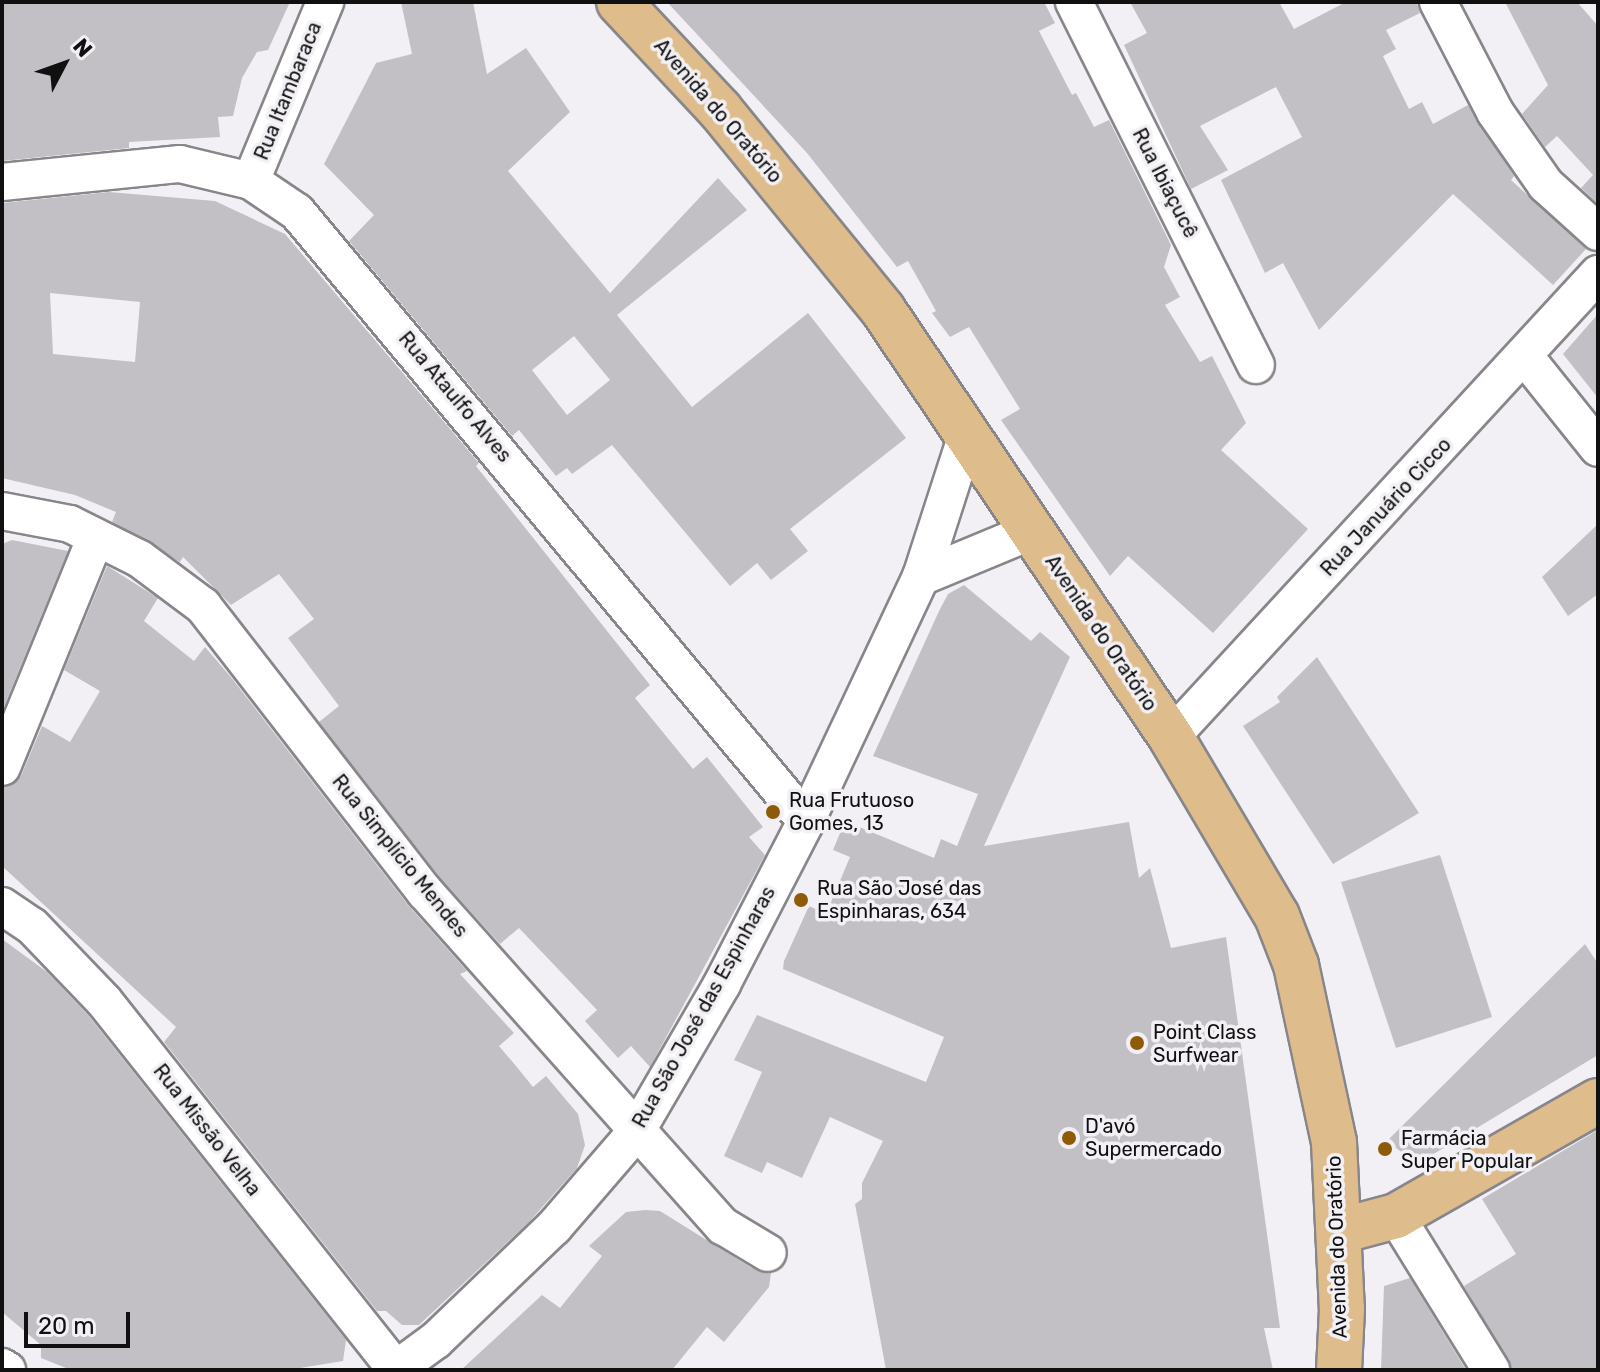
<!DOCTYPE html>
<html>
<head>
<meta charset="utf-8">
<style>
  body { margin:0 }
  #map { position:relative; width:1600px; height:1372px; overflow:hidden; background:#f2f0f4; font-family:Rubik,sans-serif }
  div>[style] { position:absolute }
  .building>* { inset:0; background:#c2c0c4 }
  .roads { filter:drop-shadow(2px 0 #88868a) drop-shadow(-2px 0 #88868a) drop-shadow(0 2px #88868a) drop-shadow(0 -2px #88868a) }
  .minor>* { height:36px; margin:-18px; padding:0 18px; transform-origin:18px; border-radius:18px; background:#fff }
  .major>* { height:44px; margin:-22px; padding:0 22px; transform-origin:22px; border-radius:22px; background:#dfbc8b }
  .dots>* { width:22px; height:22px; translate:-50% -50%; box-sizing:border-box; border:4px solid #f2f0f4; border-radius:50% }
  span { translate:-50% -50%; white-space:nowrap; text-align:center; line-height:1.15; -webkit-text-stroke:7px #f2f0f4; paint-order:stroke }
  .street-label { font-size:20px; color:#101011 }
  .poi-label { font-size:20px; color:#101011 }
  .left { translate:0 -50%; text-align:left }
  .frame { position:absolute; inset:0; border:4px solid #101011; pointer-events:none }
  .north { position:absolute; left:24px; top:24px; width:80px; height:80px; -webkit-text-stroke:6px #f2f0f4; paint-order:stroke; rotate:49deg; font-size:22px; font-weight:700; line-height:32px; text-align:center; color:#101011 }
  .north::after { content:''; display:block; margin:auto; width:28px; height:36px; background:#101011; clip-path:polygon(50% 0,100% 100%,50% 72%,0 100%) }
  .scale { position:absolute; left:24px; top:1312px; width:106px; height:36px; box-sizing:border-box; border:4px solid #101011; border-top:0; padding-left:10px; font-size:24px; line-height:28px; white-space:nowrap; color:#101011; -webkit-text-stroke:6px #f2f0f4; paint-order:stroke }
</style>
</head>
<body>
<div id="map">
  <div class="building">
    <div style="clip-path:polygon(2px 2px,290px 2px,268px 50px,257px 52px,242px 78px,233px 116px,218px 117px,220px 137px,129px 142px,129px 148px,2px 161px)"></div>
    <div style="clip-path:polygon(evenodd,401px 2px,473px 2px,487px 74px,526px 48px,570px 112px,508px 171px,610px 293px,718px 178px,747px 210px,617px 315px,692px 407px,808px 313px,906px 438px,790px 529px,808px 551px,771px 580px,757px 563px,730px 586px,612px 445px,572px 474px,567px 468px,556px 476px,519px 430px,512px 436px,349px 241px,374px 215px,324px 164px,376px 63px,412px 54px,401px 2px,574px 336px,610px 380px,567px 415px,532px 370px,574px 336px)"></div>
    <div style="clip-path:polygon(667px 2px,1044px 2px,1055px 23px,1039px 31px,1072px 95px,1076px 93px,1094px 127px,1109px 120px,1171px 245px,1164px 267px,1180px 297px,1165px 305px,1200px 362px,1212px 356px,1246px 423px,1221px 450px,1308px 529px,1213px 633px,1128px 556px,1110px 576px,1001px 420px,1020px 409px,969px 327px,950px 337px,932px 313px,936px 311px,908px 261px,897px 267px,807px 153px)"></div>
    <div style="clip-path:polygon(1130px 2px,1279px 2px,1294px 29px,1346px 2px,1417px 2px,1420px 13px,1386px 30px,1396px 49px,1383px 56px,1409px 109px,1422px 102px,1433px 124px,1468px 105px,1514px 176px,1511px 180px,1586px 249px,1553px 285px,1453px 194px,1319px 330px,1283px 263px,1265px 273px,1221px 180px,1302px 137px,1276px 87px,1200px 126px,1228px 170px,1191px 189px,1124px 45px,1147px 33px)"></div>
    <div style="clip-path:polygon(1505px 2px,1577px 2px,1598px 26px,1598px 204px,1581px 188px,1593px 175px,1557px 136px,1545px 147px,1522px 114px,1548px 85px)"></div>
    <div style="clip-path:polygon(evenodd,109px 192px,215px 201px,285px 234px,479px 463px,476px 466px,650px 685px,635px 698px,693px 769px,707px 757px,763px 827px,749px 837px,765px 855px,650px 1067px,631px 1046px,618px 1058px,585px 1021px,597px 1010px,519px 928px,500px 944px,441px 879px,319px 722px,339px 706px,288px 638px,314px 619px,279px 574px,231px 605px,183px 557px,180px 562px,112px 522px,116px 512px,75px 495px,2px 478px,2px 203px,109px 192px,50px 293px,140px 302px,135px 362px,53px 354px,50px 293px)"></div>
    <div style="clip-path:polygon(1598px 314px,1598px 398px,1563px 354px)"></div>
    <div style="clip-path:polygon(1598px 524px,1598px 594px,1568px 616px,1542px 577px)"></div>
    <div style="clip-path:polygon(12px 540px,68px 551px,2px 712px,2px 544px)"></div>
    <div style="clip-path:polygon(107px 566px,158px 598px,144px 621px,194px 661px,205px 647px,230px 676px,408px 905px,467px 971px,460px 974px,514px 1033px,499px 1046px,516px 1066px,533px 1087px,546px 1076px,578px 1114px,585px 1145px,577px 1168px,529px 1222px,419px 1325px,402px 1325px,386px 1311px,377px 1311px,164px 1042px,176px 1027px,2px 866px,2px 788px,21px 776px,42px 726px,70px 742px,100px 691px,64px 670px)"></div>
    <div style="clip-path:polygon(964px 585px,1031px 641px,1040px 632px,1070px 657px,984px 846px,1129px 822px,1139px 878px,1150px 868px,1171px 948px,1226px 937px,1280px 1328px,1264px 1328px,1273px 1370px,886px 1370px,855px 1204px,862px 1199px,862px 1183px,883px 1141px,830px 1117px,802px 1178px,767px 1162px,762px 1173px,724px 1156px,762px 1072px,734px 1060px,757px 1015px,926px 1082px,944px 1037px,783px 969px,784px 961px,809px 906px,826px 914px,850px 857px,833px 850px,845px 821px,934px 858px,941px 839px,957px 846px,978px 794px,873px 756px,939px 611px,948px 594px)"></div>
    <div style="clip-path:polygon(1317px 657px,1419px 813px,1333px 864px,1243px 726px,1280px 702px,1277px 697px)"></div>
    <div style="clip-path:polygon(1440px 855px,1492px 1017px,1396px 1048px,1341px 882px)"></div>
    <div style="clip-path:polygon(2px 939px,47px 972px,88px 1015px,346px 1340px,343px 1361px,288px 1370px,71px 1370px,41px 1358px,41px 1345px,2px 1312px)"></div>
    <div style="clip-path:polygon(1585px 944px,1598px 964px,1598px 1055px,1422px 1161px,1413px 1161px,1387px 1141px)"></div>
    <div style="clip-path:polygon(1598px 1130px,1598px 1370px,1512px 1370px,1464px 1286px,1516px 1254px,1482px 1199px)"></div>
    <div style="clip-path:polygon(645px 1210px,660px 1211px,750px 1267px,771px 1273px,769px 1287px,724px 1342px,707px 1327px,672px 1370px,461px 1370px,542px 1295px,560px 1308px,602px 1256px,589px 1246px,626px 1212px)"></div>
    <div style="clip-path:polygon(1410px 1278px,1466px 1370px,1381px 1370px,1384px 1286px)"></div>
  </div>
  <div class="roads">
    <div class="minor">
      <div style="left:1074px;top:2px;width:406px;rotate:63.4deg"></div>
      <div style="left:1438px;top:2px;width:124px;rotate:62.6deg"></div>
      <div style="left:1495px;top:112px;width:89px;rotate:55.1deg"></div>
      <div style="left:1546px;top:185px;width:70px;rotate:42.1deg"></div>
      <div style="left:251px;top:181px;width:194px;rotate:-67.5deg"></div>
      <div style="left:2px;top:182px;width:179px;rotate:-5.8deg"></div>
      <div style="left:180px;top:164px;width:73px;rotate:13.5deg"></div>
      <div style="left:251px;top:181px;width:55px;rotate:34deg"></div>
      <div style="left:297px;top:212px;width:794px;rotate:50.11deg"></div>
      <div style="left:1526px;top:358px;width:115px;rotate:51.3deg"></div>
      <div style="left:2px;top:511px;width:69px;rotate:10.8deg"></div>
      <div style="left:70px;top:524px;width:78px;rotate:26.6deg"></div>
      <div style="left:140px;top:559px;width:79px;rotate:36.7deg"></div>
      <div style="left:203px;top:606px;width:362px;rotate:52.2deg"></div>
      <div style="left:425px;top:892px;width:448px;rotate:48.3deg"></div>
      <div style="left:723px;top:1226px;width:52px;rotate:31deg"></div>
      <div style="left:921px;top:577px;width:120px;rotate:-22.5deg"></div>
      <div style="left:1171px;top:737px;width:630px;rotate:-47.32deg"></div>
      <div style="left:2px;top:767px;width:248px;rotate:-67.8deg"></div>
      <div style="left:2px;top:906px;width:36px;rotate:34deg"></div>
      <div style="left:32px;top:926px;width:104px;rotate:46.2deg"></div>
      <div style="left:104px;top:1001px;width:470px;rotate:51.6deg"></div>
      <div style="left:1396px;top:1216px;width:181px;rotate:58.3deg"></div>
      <div style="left:2px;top:1367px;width:6px;rotate:31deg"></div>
      <div style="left:395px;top:1370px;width:51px;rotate:-36.2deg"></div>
      <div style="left:436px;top:1340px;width:163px;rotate:-43.8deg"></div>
      <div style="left:554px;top:1227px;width:125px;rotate:-49.2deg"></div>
      <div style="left:636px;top:1132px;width:171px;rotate:-59.8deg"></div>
      <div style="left:722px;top:984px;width:183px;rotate:-62.7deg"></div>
      <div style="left:806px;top:821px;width:270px;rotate:-64.8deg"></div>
      <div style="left:921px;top:577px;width:149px;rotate:-72.1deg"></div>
    </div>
    <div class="major">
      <div style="left:619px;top:2px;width:148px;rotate:46.9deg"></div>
      <div style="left:720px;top:110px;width:258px;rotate:50.8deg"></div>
      <div style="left:883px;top:310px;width:515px;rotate:56deg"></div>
      <div style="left:1171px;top:737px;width:208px;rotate:59.4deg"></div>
      <div style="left:1277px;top:916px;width:53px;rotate:68.8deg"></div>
      <div style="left:1296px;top:965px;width:181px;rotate:77.9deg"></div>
      <div style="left:1334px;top:1142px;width:167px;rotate:87.3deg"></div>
      <div style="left:1342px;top:1309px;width:61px;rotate:92.8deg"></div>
      <div style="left:1340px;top:1231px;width:58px;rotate:-15deg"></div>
      <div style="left:1396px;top:1216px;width:232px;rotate:-29.7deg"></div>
    </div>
  </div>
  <div class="dots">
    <div style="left:773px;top:812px;background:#8e5c08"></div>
    <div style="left:801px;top:900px;background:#8e5c08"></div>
    <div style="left:1137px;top:1043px;background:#8e5c08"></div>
    <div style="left:1069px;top:1138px;background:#8e5c08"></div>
    <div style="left:1385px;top:1149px;background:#8e5c08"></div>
  </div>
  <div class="street-label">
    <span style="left:288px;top:91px;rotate:-68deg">Rua Itambaraca</span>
    <span style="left:718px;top:111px;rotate:49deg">Avenida do Oratório</span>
    <span style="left:1165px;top:183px;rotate:63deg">Rua Ibiaçucê</span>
    <span style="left:455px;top:397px;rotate:50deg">Rua Ataulfo Alves</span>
    <span style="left:1386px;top:507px;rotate:-47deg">Rua Januário Cicco</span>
    <span style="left:1101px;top:633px;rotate:56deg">Avenida do Oratório</span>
    <span style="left:400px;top:856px;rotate:51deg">Rua Simplício Mendes</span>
    <span style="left:704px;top:1007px;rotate:-61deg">Rua São José das Espinharas</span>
    <span style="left:207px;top:1130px;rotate:52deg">Rua Missão Velha</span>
    <span style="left:1337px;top:1247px;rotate:-92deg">Avenida do Oratório</span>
  </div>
  <div class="poi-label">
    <span class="left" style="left:789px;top:812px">Rua Frutuoso<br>Gomes, 13</span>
    <span class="left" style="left:817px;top:900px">Rua São José das<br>Espinharas, 634</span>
    <span class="left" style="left:1153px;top:1044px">Point Class<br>Surfwear</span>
    <span class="left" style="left:1085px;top:1138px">D'avó<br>Supermercado</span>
    <span class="left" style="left:1401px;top:1150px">Farmácia<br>Super Popular</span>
  </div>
  <div class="frame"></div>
  <div class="north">N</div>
  <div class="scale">20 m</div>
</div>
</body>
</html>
